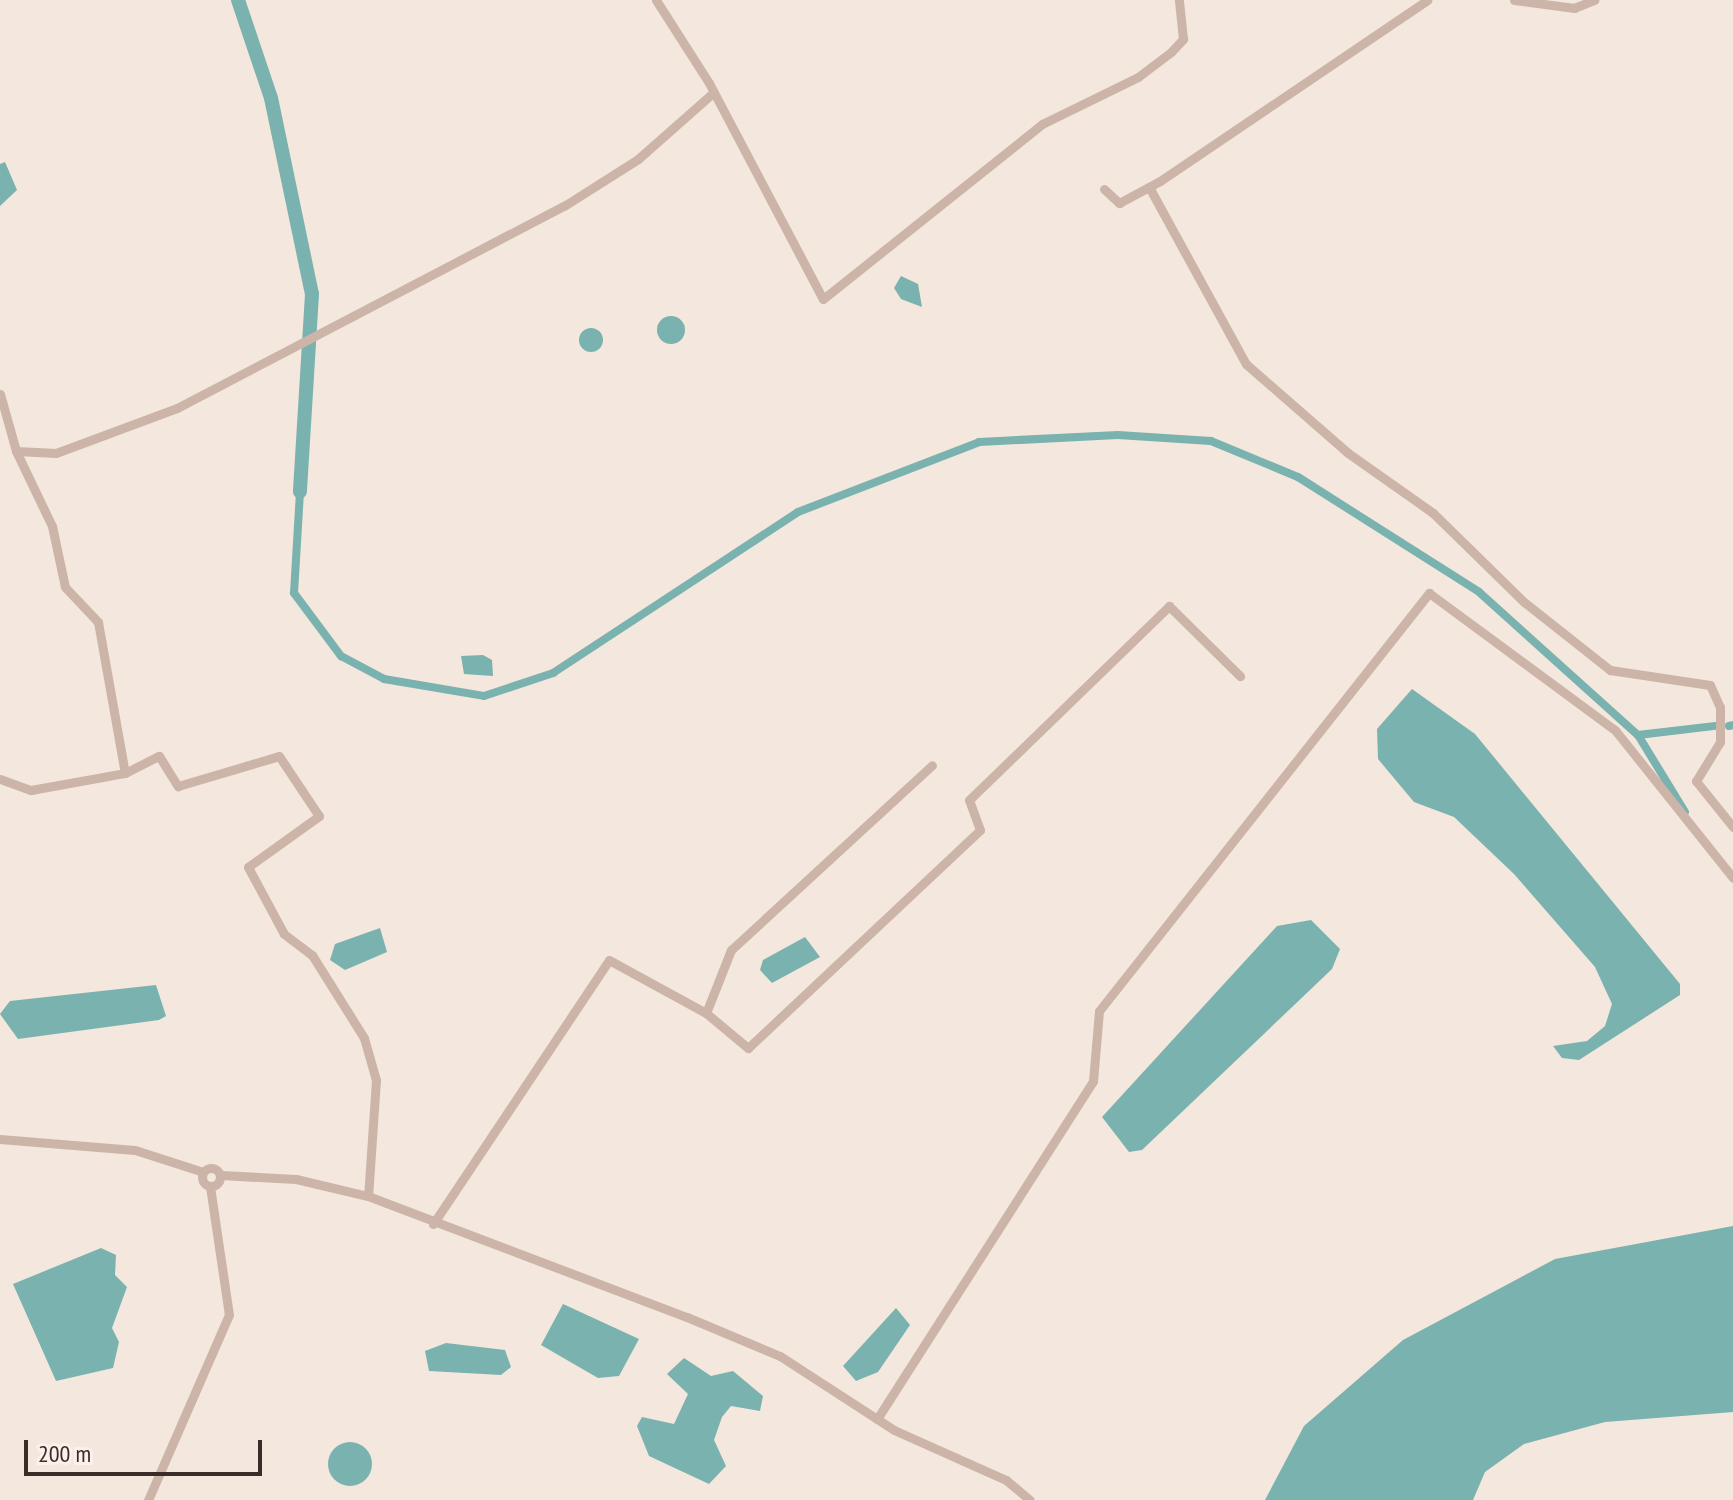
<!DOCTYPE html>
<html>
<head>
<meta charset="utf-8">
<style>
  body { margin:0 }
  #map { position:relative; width:1733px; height:1500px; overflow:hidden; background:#f4e7dd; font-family:"PT Sans Narrow",sans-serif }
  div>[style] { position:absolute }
  .water>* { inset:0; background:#7ab2af }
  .round { border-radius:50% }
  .canal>* { height:8px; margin:-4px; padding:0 4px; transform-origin:4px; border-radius:4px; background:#7ab2af }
  .river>* { height:14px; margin:-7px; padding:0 7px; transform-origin:7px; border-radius:7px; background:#7ab2af }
  .minor>* { height:9px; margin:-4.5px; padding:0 4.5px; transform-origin:4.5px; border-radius:4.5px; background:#ccb5a8 }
  .minor>.ring { margin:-4.5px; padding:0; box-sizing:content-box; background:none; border:9px solid #ccb5a8; border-radius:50% }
  span { translate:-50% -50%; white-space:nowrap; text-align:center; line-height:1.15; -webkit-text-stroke:6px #fbf1ea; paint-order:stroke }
  .scale { position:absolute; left:24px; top:1440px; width:238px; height:36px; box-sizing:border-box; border:4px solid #392c29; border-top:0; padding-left:10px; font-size:24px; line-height:28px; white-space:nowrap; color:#392c29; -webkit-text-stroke:6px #fbf1ea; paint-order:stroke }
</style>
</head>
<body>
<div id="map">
  <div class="water">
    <div style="clip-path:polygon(5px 162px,17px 190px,0 206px,0 164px)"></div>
    <div style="clip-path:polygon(901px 276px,918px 284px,922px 307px,901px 299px,894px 288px)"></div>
    <div class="round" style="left:657px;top:316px;width:28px;height:28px"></div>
    <div class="round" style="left:579px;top:328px;width:24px;height:24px"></div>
    <div style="clip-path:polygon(483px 655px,492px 660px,493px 676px,464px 674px,461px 656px)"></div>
    <div style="clip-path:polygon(1412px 689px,1475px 734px,1680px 984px,1680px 995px,1579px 1060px,1562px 1058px,1553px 1046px,1587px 1041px,1605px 1026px,1612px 1004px,1595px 967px,1514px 874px,1454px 817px,1414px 802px,1378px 759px,1377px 729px)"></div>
    <div style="clip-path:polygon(1311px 920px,1340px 949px,1332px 969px,1142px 1150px,1129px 1152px,1102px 1117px,1277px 926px)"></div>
    <div style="clip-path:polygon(380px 928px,387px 952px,345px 970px,330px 960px,335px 944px)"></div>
    <div style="clip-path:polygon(805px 937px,820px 957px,772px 983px,760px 970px,763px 960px)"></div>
    <div style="clip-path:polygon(156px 985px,166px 1016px,159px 1020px,18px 1039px,0 1014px,10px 1001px)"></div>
    <div style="clip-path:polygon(1733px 1226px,1733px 1412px,1605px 1422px,1524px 1444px,1485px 1472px,1473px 1500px,1265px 1500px,1304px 1426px,1403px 1340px,1555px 1259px)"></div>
    <div style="clip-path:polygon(101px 1248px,116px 1255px,115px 1275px,127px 1287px,112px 1328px,119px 1342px,113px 1368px,56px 1381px,13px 1284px)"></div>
    <div style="clip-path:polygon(563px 1304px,639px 1339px,619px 1376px,598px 1378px,541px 1345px)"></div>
    <div style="clip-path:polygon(896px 1308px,910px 1325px,878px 1372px,856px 1381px,843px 1366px)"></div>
    <div style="clip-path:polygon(446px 1343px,505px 1350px,511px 1367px,501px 1375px,429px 1371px,425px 1351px)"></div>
    <div style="clip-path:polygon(684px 1358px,711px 1376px,733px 1371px,763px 1396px,760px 1411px,731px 1406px,722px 1417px,714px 1440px,726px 1466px,709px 1484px,649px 1456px,637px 1426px,642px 1417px,674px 1424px,688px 1394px,667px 1374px)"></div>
    <div class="round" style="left:328px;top:1442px;width:44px;height:44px"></div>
  </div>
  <div class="canal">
    <div style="left:300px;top:492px;width:101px;rotate:93.4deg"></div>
    <div style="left:294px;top:593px;width:79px;rotate:53.3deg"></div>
    <div style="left:341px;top:656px;width:49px;rotate:28.1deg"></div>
    <div style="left:384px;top:679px;width:101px;rotate:9.6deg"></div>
    <div style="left:484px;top:696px;width:73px;rotate:-18.4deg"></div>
    <div style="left:553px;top:673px;width:293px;rotate:-33.3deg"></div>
    <div style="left:798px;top:512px;width:194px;rotate:-21.1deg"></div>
    <div style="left:979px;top:442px;width:139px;rotate:-2.9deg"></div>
    <div style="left:1118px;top:435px;width:93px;rotate:3.7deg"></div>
    <div style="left:1211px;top:441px;width:94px;rotate:22.5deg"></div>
    <div style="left:1298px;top:477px;width:214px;rotate:32.4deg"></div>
    <div style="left:1479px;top:592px;width:214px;rotate:42deg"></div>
    <div style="left:1638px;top:735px;width:90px;rotate:58.6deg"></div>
    <div style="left:1729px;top:726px;width:4px;rotate:-14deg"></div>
    <div style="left:1638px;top:735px;width:78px;rotate:-6.7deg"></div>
  </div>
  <div class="river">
    <div style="left:238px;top:0;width:103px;rotate:71.4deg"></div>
    <div style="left:271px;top:98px;width:200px;rotate:78.2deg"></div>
    <div style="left:312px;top:294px;width:198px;rotate:93.5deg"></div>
  </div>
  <div class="minor">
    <div style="left:656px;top:0;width:98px;rotate:57.4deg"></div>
    <div style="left:709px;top:83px;width:244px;rotate:62.2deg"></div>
    <div style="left:823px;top:299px;width:280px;rotate:-38.6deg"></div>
    <div style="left:1042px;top:124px;width:107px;rotate:-26.1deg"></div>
    <div style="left:1138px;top:77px;width:41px;rotate:-37.1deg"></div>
    <div style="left:1171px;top:52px;width:18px;rotate:-47deg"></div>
    <div style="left:1183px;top:39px;width:39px;rotate:-96deg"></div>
    <div style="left:1514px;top:0;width:61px;rotate:7.6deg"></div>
    <div style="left:1574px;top:8px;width:22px;rotate:-22deg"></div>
    <div style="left:1149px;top:187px;width:202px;rotate:61.3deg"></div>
    <div style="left:1246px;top:364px;width:135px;rotate:41.1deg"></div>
    <div style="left:1348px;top:453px;width:104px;rotate:35.2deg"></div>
    <div style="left:1433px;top:513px;width:127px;rotate:44.4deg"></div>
    <div style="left:1524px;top:602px;width:110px;rotate:38.3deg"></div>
    <div style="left:1610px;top:670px;width:101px;rotate:8.5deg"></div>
    <div style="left:1710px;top:685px;width:24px;rotate:66deg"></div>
    <div style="left:1720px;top:707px;width:35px;rotate:90deg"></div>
    <div style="left:1720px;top:742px;width:46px;rotate:121.6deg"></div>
    <div style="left:1696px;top:781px;width:59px;rotate:51.2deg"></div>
    <div style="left:1104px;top:189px;width:21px;rotate:43deg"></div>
    <div style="left:1119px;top:203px;width:47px;rotate:-28.2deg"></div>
    <div style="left:1160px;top:181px;width:323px;rotate:-34.1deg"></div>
    <div style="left:0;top:394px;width:59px;rotate:74.3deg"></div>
    <div style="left:16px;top:451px;width:40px;rotate:2.9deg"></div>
    <div style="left:56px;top:453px;width:129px;rotate:-20.4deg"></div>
    <div style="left:177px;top:408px;width:437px;rotate:-27.6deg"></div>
    <div style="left:564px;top:206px;width:88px;rotate:-32.4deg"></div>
    <div style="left:638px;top:159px;width:101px;rotate:-41.4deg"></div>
    <div style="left:16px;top:451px;width:83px;rotate:64.4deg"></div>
    <div style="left:52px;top:526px;width:62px;rotate:78deg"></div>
    <div style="left:65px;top:587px;width:48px;rotate:46.7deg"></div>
    <div style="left:98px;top:622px;width:153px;rotate:79.9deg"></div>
    <div style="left:125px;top:773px;width:38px;rotate:-27deg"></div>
    <div style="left:159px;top:756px;width:36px;rotate:58deg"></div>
    <div style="left:178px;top:786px;width:105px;rotate:-16.5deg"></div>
    <div style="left:279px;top:756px;width:72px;rotate:56.3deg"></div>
    <div style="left:319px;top:816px;width:87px;rotate:144.3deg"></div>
    <div style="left:248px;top:867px;width:76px;rotate:61.8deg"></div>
    <div style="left:284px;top:934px;width:35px;rotate:37deg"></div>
    <div style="left:312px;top:955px;width:98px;rotate:57.9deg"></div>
    <div style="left:364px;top:1038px;width:44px;rotate:74.1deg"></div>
    <div style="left:376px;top:1080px;width:116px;rotate:93.9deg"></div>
    <div style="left:0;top:779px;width:33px;rotate:20deg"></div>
    <div style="left:31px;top:790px;width:96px;rotate:-10.3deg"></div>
    <div style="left:706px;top:1013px;width:68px;rotate:-68.4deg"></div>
    <div style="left:731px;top:950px;width:273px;rotate:-42.6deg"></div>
    <div style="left:0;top:1139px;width:135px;rotate:4.7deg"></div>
    <div style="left:135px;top:1150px;width:71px;rotate:17.9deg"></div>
    <div class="ring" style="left:202px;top:1168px;width:9px;height:9px"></div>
    <div style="left:221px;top:1175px;width:75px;rotate:3.1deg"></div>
    <div style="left:296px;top:1179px;width:74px;rotate:13.3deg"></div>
    <div style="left:368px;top:1196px;width:341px;rotate:20.8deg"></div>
    <div style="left:687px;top:1317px;width:101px;rotate:22.8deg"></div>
    <div style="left:780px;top:1356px;width:136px;rotate:33deg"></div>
    <div style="left:894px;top:1430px;width:123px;rotate:24.1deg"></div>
    <div style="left:1006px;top:1480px;width:31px;rotate:40deg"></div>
    <div style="left:433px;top:1224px;width:317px;rotate:-56.3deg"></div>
    <div style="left:609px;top:960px;width:111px;rotate:28.7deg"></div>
    <div style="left:706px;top:1013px;width:55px;rotate:39.8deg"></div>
    <div style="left:748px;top:1048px;width:318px;rotate:-43.2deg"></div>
    <div style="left:980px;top:830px;width:32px;rotate:-110deg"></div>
    <div style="left:969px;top:800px;width:279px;rotate:-44.1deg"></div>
    <div style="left:1169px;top:606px;width:100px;rotate:44.6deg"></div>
    <div style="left:877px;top:1419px;width:401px;rotate:-57.4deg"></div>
    <div style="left:1093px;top:1081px;width:70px;rotate:-85.1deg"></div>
    <div style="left:1099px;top:1011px;width:533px;rotate:-51.71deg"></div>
    <div style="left:1429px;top:593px;width:231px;rotate:36.4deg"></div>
    <div style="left:1615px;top:730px;width:189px;rotate:51.4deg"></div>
    <div style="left:148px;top:1500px;width:202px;rotate:-66.4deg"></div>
    <div style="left:229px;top:1315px;width:130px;rotate:-98.4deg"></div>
  </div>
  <div class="scale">200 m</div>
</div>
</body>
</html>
